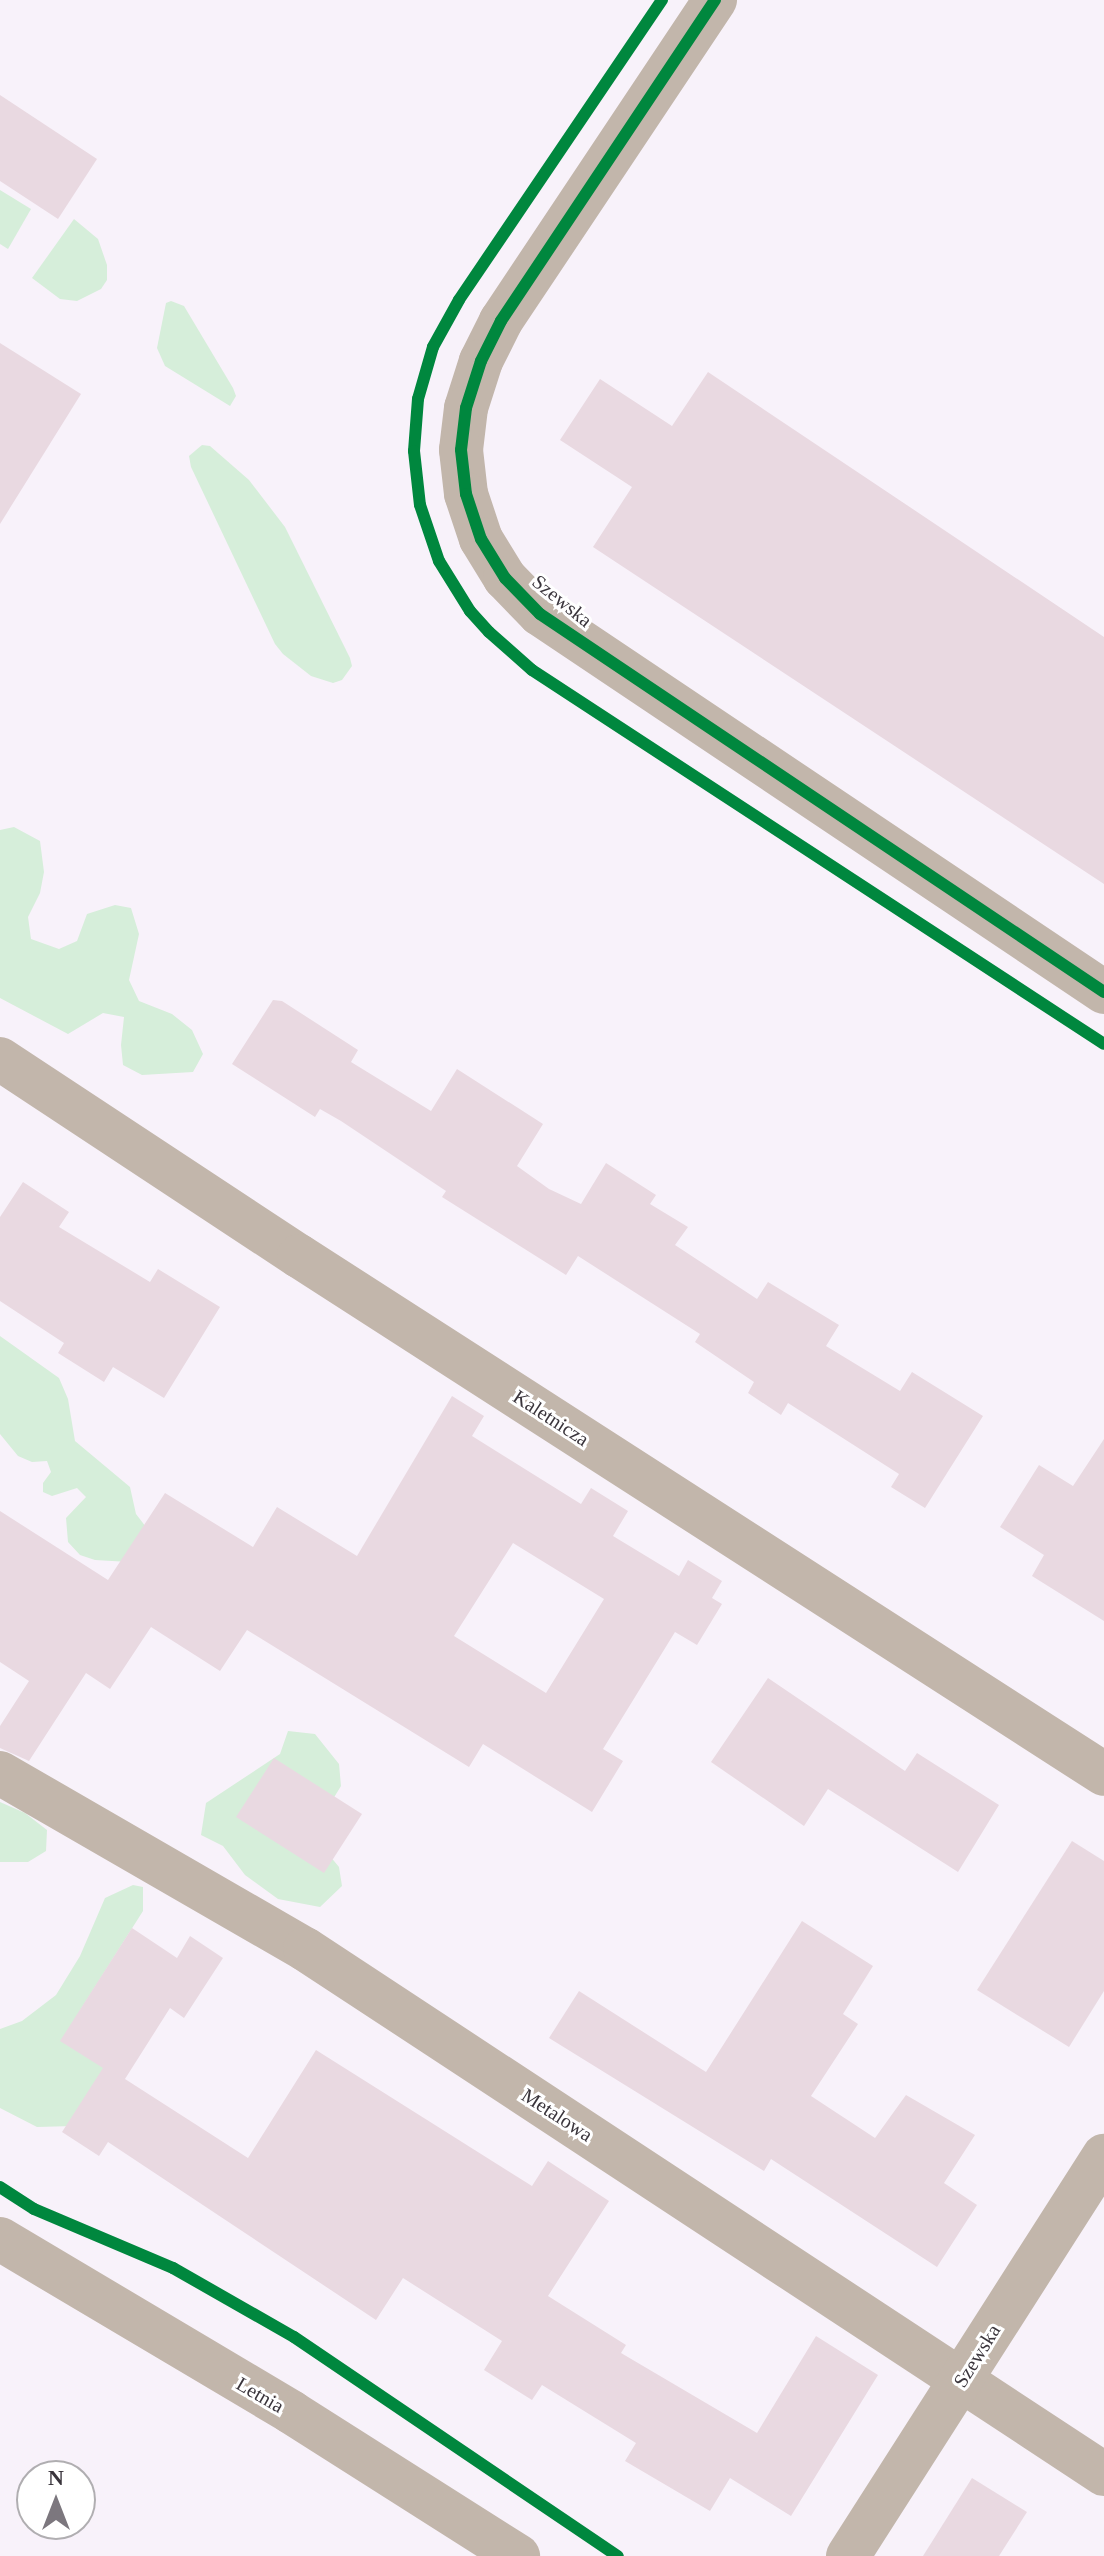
<!DOCTYPE html>
<html>
<head>
<meta charset="utf-8">
<style>
  body { margin:0 }
  #map { position:relative; width:1104px; height:2556px; overflow:hidden; background:#f8f2fa; font-family:Georgia,serif }
  div>[style] { position:absolute }
  .green>* { inset:0; background:#d6eeda }
  .building>* { inset:0; background:#e9d9e1 }
  .street>* { height:44px; margin:-22px; padding:0 22px; transform-origin:22px; border-radius:22px; background:#c2b6ab }
  .cycleway>* { height:12px; margin:-6px; padding:0 6px; transform-origin:6px; border-radius:6px; background:#00873e }
  span { translate:-50% -50%; white-space:nowrap; text-align:center; line-height:1.15; -webkit-text-stroke:6px #fff; paint-order:stroke }
  .street-label { font-size:20px; color:#3a353c }
  .north { position:absolute; left:16px; top:2460px; width:80px; height:80px; box-sizing:border-box; background:#fff; border:2px solid #b0aeb1; border-radius:50%; rotate:0deg; font-size:22px; font-weight:700; line-height:32px; text-align:center; color:#3a353c }
  .north::after { content:''; display:block; margin:auto; width:28px; height:36px; background:#7c777e; clip-path:polygon(50% 0,100% 100%,50% 72%,0 100%) }
</style>
</head>
<body>
<div id="map">
  <div class="green">
    <div style="clip-path:polygon(0 190px,31px 209px,8px 249px,0 244px)"></div>
    <div style="clip-path:polygon(74px 219px,98px 239px,107px 265px,107px 280px,101px 289px,77px 301px,60px 299px,32px 278px)"></div>
    <div style="clip-path:polygon(171px 301px,184px 306px,233px 388px,236px 396px,230px 406px,165px 366px,157px 348px,166px 303px)"></div>
    <div style="clip-path:polygon(202px 445px,210px 446px,249px 480px,285px 527px,350px 658px,352px 666px,342px 680px,333px 683px,311px 676px,283px 654px,275px 644px,191px 467px,189px 456px)"></div>
    <div style="clip-path:polygon(14px 827px,40px 841px,44px 872px,40px 893px,28px 917px,31px 939px,59px 949px,77px 941px,87px 914px,115px 905px,131px 908px,139px 934px,129px 980px,139px 1001px,172px 1014px,192px 1030px,203px 1054px,193px 1072px,142px 1075px,123px 1065px,121px 1045px,124px 1017px,103px 1013px,68px 1034px,0 998px,0 830px)"></div>
    <div style="clip-path:polygon(0 1336px,59px 1378px,68px 1399px,75px 1441px,130px 1487px,136px 1514px,156px 1540px,146px 1563px,95px 1560px,80px 1555px,68px 1542px,66px 1518px,86px 1497px,77px 1488px,52px 1496px,43px 1492px,43px 1483px,51px 1472px,47px 1461px,32px 1462px,18px 1456px,0 1434px)"></div>
    <div style="clip-path:polygon(288px 1731px,315px 1734px,339px 1764px,341px 1786px,314px 1830px,320px 1844px,339px 1867px,342px 1886px,320px 1907px,278px 1899px,245px 1875px,223px 1846px,201px 1835px,206px 1803px,280px 1754px)"></div>
    <div style="clip-path:polygon(0 1802px,25px 1813px,47px 1830px,46px 1851px,28px 1862px,0 1862px)"></div>
    <div style="clip-path:polygon(133px 1885px,143px 1887px,143px 1911px,79px 2012px,112px 2066px,73px 2126px,37px 2127px,0 2108px,0 2029px,22px 2021px,56px 1995px,80px 1956px,105px 1898px)"></div>
  </div>
  <div class="building">
    <div style="clip-path:polygon(0 95px,97px 159px,58px 219px,0 181px)"></div>
    <div style="clip-path:polygon(0 343px,81px 394px,0 524px)"></div>
    <div style="clip-path:polygon(708px 372px,1104px 637px,1104px 884px,593px 547px,632px 487px,560px 440px,600px 379px,672px 426px)"></div>
    <div style="clip-path:polygon(273px 1000px,282px 1001px,358px 1050px,351px 1062px,431px 1111px,457px 1069px,543px 1124px,517px 1166px,549px 1189px,581px 1204px,606px 1163px,656px 1195px,650px 1204px,688px 1227px,675px 1245px,757px 1299px,768px 1282px,839px 1325px,826px 1346px,900px 1391px,912px 1372px,983px 1416px,925px 1508px,891px 1487px,899px 1474px,788px 1403px,781px 1415px,748px 1393px,754px 1382px,695px 1342px,700px 1334px,578px 1256px,566px 1275px,442px 1197px,446px 1191px,341px 1121px,320px 1109px,315px 1117px,232px 1064px)"></div>
    <div style="clip-path:polygon(23px 1182px,69px 1212px,59px 1227px,150px 1282px,158px 1269px,220px 1307px,164px 1398px,113px 1367px,104px 1382px,58px 1353px,64px 1343px,0 1301px,0 1217px)"></div>
    <div style="clip-path:polygon(evenodd,452px 1396px,484px 1416px,472px 1436px,581px 1504px,591px 1488px,628px 1511px,613px 1536px,679px 1576px,688px 1560px,722px 1581px,712px 1598px,722px 1604px,697px 1645px,675px 1632px,603px 1749px,623px 1761px,592px 1812px,483px 1744px,469px 1767px,247px 1630px,220px 1671px,151px 1627px,110px 1689px,86px 1673px,29px 1761px,0 1748px,0 1726px,29px 1681px,0 1662px,0 1511px,108px 1580px,165px 1493px,253px 1547px,277px 1507px,357px 1556px,452px 1396px,513px 1543px,604px 1599px,546px 1693px,454px 1636px,513px 1543px)"></div>
    <div style="clip-path:polygon(1104px 1439px,1104px 1621px,1032px 1576px,1044px 1555px,1000px 1527px,1039px 1465px,1073px 1486px)"></div>
    <div style="clip-path:polygon(768px 1678px,905px 1771px,917px 1753px,999px 1805px,958px 1872px,828px 1789px,804px 1826px,711px 1762px)"></div>
    <div style="clip-path:polygon(274px 1758px,362px 1814px,324px 1873px,236px 1817px)"></div>
    <div style="clip-path:polygon(1072px 1841px,1104px 1861px,1104px 1991px,1069px 2047px,977px 1990px)"></div>
    <div style="clip-path:polygon(802px 1921px,873px 1966px,843px 2014px,858px 2024px,811px 2096px,875px 2138px,906px 2095px,975px 2135px,944px 2183px,977px 2205px,937px 2267px,771px 2159px,764px 2171px,549px 2038px,579px 1991px,706px 2072px)"></div>
    <div style="clip-path:polygon(132px 1928px,177px 1958px,190px 1936px,223px 1958px,184px 2018px,170px 2008px,125px 2079px,248px 2158px,316px 2050px,532px 2186px,548px 2161px,609px 2201px,548px 2296px,626px 2345px,621px 2353px,757px 2433px,816px 2336px,878px 2375px,791px 2516px,730px 2478px,710px 2511px,625px 2461px,636px 2443px,542px 2385px,532px 2400px,484px 2370px,502px 2341px,403px 2278px,376px 2320px,108px 2142px,99px 2156px,62px 2132px,103px 2068px,60px 2041px)"></div>
    <div style="clip-path:polygon(972px 2478px,1027px 2512px,999px 2556px,923px 2556px)"></div>
  </div>
  <div class="street">
    <div style="left:715px;top:0;width:386px;rotate:123.7deg"></div>
    <div style="left:501px;top:321px;width:45px;rotate:116.6deg"></div>
    <div style="left:481px;top:361px;width:49px;rotate:107.7deg"></div>
    <div style="left:466px;top:408px;width:42px;rotate:96.8deg"></div>
    <div style="left:461px;top:450px;width:44px;rotate:83.5deg"></div>
    <div style="left:466px;top:494px;width:47px;rotate:71.6deg"></div>
    <div style="left:481px;top:539px;width:46px;rotate:58.4deg"></div>
    <div style="left:505px;top:578px;width:50px;rotate:45.8deg"></div>
    <div style="left:540px;top:614px;width:679px;rotate:33.83deg"></div>
    <div style="left:0;top:1059px;width:358px;rotate:33.4deg"></div>
    <div style="left:299px;top:1256px;width:957px;rotate:32.76deg"></div>
    <div style="left:0;top:1773px;width:352px;rotate:30deg"></div>
    <div style="left:305px;top:1949px;width:956px;rotate:33.31deg"></div>
    <div style="left:0;top:2239px;width:339px;rotate:30.7deg"></div>
    <div style="left:291px;top:2412px;width:269px;rotate:32.4deg"></div>
    <div style="left:848px;top:2556px;width:475px;rotate:-57.4deg"></div>
  </div>
  <div class="cycleway">
    <div style="left:662px;top:0;width:362px;rotate:124.1deg"></div>
    <div style="left:459px;top:300px;width:54px;rotate:119deg"></div>
    <div style="left:433px;top:347px;width:54px;rotate:106.1deg"></div>
    <div style="left:418px;top:399px;width:52px;rotate:94.4deg"></div>
    <div style="left:414px;top:451px;width:54px;rotate:83.7deg"></div>
    <div style="left:420px;top:505px;width:59px;rotate:71.3deg"></div>
    <div style="left:439px;top:561px;width:59px;rotate:58.2deg"></div>
    <div style="left:470px;top:611px;width:28px;rotate:48deg"></div>
    <div style="left:489px;top:632px;width:57px;rotate:41.5deg"></div>
    <div style="left:532px;top:670px;width:683px;rotate:33.18deg"></div>
    <div style="left:715px;top:0;width:386px;rotate:123.7deg"></div>
    <div style="left:501px;top:321px;width:45px;rotate:116.6deg"></div>
    <div style="left:481px;top:361px;width:49px;rotate:107.7deg"></div>
    <div style="left:466px;top:408px;width:42px;rotate:96.8deg"></div>
    <div style="left:461px;top:450px;width:44px;rotate:83.5deg"></div>
    <div style="left:466px;top:494px;width:47px;rotate:71.6deg"></div>
    <div style="left:481px;top:539px;width:46px;rotate:58.4deg"></div>
    <div style="left:505px;top:578px;width:50px;rotate:45.8deg"></div>
    <div style="left:540px;top:614px;width:679px;rotate:33.83deg"></div>
    <div style="left:0;top:2187px;width:40px;rotate:32.9deg"></div>
    <div style="left:34px;top:2209px;width:151px;rotate:23deg"></div>
    <div style="left:173px;top:2268px;width:139px;rotate:29.7deg"></div>
    <div style="left:294px;top:2337px;width:391px;rotate:34.1deg"></div>
  </div>
  <div class="street-label">
    <span style="left:562px;top:601px;rotate:39deg">Szewska</span>
    <span style="left:551px;top:1418px;rotate:33deg">Kaletnicza</span>
    <span style="left:557px;top:2115px;rotate:33deg">Metalowa</span>
    <span style="left:977px;top:2356px;rotate:-58deg">Szewska</span>
    <span style="left:260px;top:2395px;rotate:30deg">Letnia</span>
  </div>
  <div class="north">N</div>
</div>
</body>
</html>
